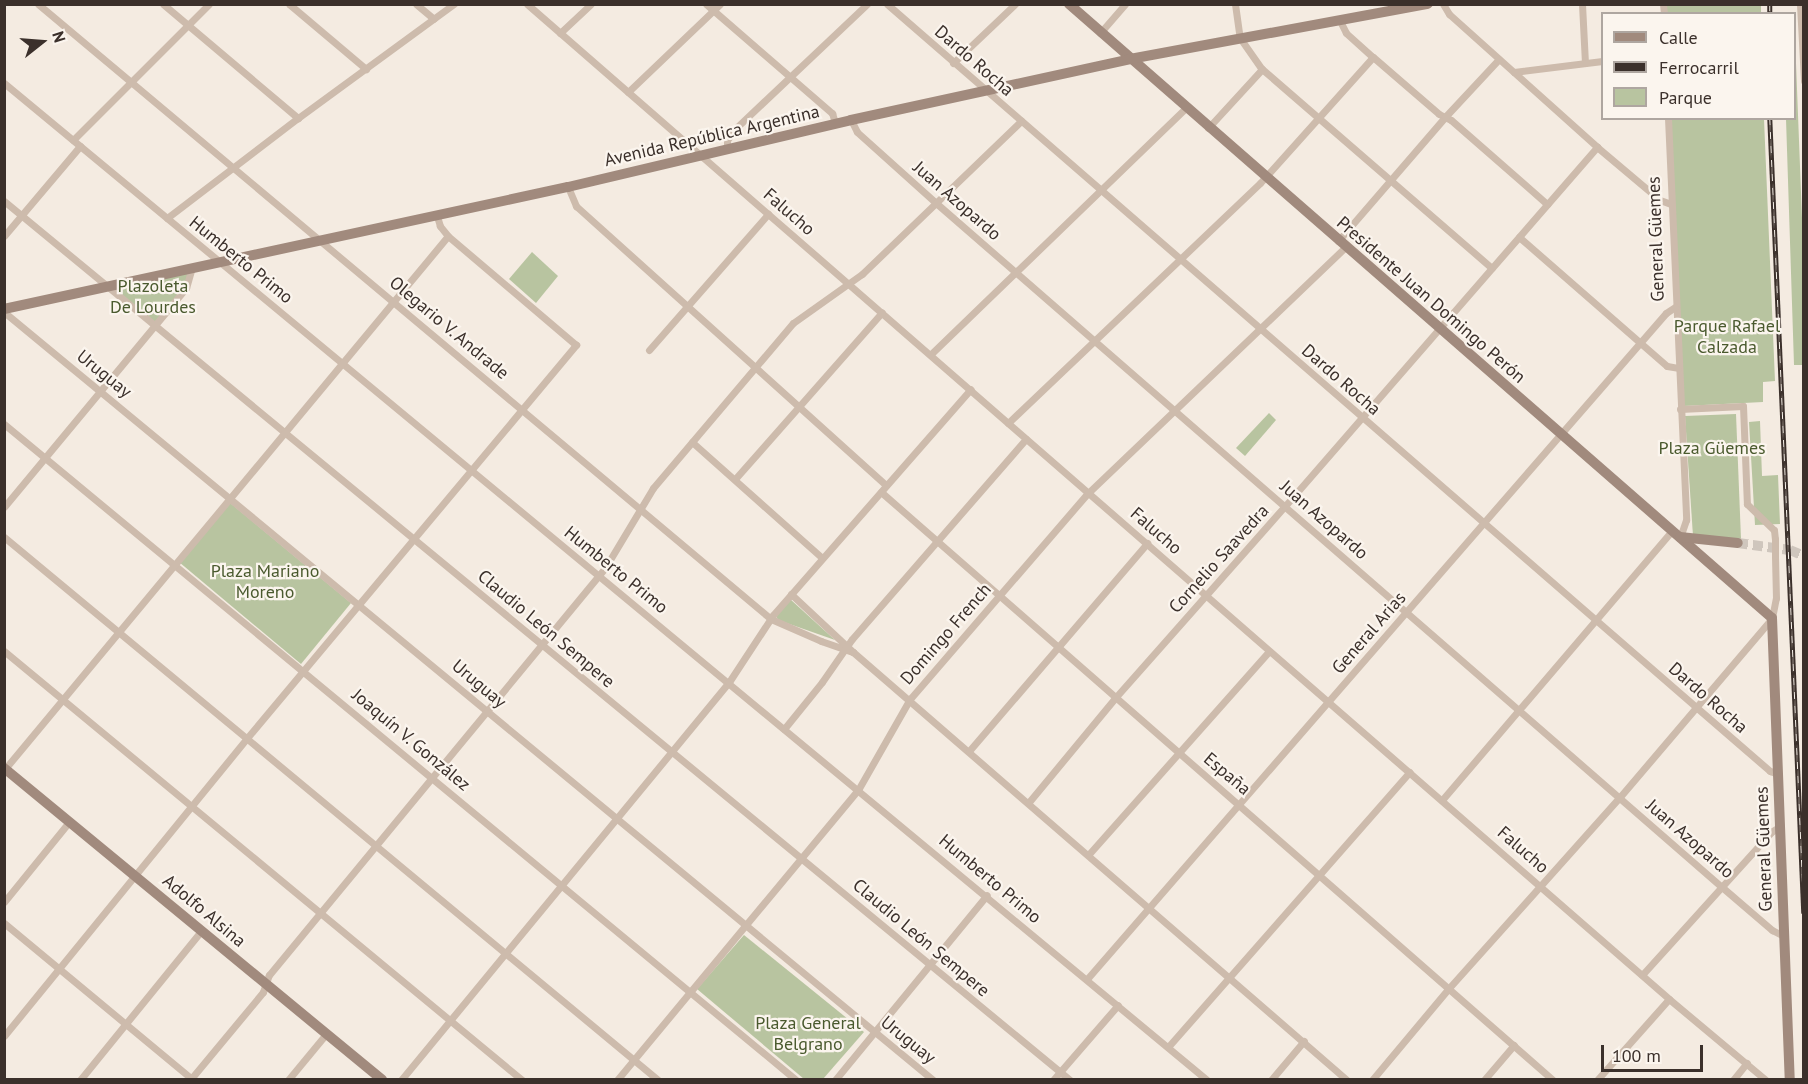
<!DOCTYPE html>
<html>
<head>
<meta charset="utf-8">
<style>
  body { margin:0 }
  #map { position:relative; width:1808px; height:1084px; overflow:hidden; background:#f4ebe1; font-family:"PT Sans",sans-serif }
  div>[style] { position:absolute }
  .green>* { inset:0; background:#b8c4a0 }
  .secondary-tunnel>* { height:10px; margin-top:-5px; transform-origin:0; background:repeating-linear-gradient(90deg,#cfc6bd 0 10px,transparent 0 15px) }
  .street>* { height:7px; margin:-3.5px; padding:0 3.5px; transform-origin:3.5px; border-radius:3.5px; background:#cdbbac }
  .secondary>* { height:10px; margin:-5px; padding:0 5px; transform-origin:5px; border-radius:5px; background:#a18a7d }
  .rail>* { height:4.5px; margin-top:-2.25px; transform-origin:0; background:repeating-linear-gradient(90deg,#fbf5ee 0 7px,#3b302b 0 14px); box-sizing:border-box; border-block:2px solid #3b302b }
  .street-bridge>* { height:7px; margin:-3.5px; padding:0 3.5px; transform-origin:3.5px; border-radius:3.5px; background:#cdbbac }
  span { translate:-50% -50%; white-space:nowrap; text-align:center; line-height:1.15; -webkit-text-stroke:4.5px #fbf5ee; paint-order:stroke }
  .street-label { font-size:18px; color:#3b302b }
  .park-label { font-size:18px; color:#4a5a2e }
  .frame { position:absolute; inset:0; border:6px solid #3b302b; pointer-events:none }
  .legend { position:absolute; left:1601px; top:12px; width:195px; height:108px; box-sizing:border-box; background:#fbf5ee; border:2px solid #aea6a0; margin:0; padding:8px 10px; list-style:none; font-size:18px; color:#3b302b }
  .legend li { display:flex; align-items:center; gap:12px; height:30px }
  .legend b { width:30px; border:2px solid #aea6a0 }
  .north { position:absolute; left:12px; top:12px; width:60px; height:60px; -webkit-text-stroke:4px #fbf5ee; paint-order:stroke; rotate:73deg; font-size:16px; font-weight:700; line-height:24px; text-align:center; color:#3b302b }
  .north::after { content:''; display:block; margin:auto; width:21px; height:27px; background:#3b302b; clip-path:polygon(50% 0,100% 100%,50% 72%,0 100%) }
  .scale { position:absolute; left:1601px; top:1045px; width:102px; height:27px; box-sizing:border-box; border:3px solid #3b302b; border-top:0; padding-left:8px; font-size:18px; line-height:21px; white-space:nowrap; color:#3b302b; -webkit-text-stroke:4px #fbf5ee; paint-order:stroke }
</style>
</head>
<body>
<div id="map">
  <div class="green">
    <div style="clip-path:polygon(1666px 5px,1761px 5px,1761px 13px,1667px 13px)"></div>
    <div style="clip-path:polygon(1795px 37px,1803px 244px,1803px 365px,1794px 365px,1786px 119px,1794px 118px)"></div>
    <div style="clip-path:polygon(1671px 119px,1764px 119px,1775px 381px,1763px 382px,1763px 402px,1684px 406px)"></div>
    <div style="clip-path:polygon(532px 252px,558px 276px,536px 303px,509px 279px)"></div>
    <div style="clip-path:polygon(191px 270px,191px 278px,156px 325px,109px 287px)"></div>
    <div style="clip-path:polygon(1269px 413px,1276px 420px,1245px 456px,1236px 448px)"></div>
    <div style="clip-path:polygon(1736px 414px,1741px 539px,1693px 536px,1685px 416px)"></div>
    <div style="clip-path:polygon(1760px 421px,1762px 476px,1778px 475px,1780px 524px,1755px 525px,1749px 422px)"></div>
    <div style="clip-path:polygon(229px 502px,351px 603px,301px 664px,179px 562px)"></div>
    <div style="clip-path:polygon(790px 599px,835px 640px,778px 620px,776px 616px)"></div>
    <div style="clip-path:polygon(744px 935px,864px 1032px,823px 1079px,804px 1079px,697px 989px)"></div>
  </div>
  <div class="secondary-tunnel">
    <div style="left:1738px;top:543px;width:52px;rotate:7.7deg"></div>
    <div style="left:1790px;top:550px;width:15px;rotate:23deg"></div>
  </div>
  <div class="street">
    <div style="left:38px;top:4px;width:957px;rotate:40deg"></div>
    <div style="left:771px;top:619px;width:55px;rotate:23.7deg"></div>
    <div style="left:821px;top:641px;width:34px;rotate:19deg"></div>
    <div style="left:163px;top:4px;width:177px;rotate:40.2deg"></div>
    <div style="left:289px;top:4px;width:101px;rotate:40.2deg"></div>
    <div style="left:416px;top:4px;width:23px;rotate:40deg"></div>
    <div style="left:527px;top:4px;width:1515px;rotate:41.06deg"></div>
    <div style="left:1669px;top:999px;width:126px;rotate:39.9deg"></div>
    <div style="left:706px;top:4px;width:167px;rotate:40.9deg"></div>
    <div style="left:832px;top:113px;width:10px;rotate:73deg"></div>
    <div style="left:887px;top:4px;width:1072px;rotate:40.99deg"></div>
    <div style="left:1696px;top:707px;width:98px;rotate:40.9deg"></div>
    <div style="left:1770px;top:771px;width:9px;rotate:21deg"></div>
    <div style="left:1235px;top:4px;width:34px;rotate:82deg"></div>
    <div style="left:1240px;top:38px;width:38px;rotate:55deg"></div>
    <div style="left:1262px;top:69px;width:304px;rotate:40.9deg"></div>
    <div style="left:1443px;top:4px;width:12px;rotate:59deg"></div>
    <div style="left:1449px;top:14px;width:199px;rotate:41.9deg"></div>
    <div style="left:1597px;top:147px;width:82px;rotate:40.1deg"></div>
    <div style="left:1660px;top:200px;width:12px;rotate:20deg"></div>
    <div style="left:1582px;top:4px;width:59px;rotate:87.1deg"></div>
    <div style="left:1663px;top:4px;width:10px;rotate:84deg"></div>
    <div style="left:1800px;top:4px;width:77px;rotate:87deg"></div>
    <div style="left:1340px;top:21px;width:13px;rotate:63deg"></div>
    <div style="left:1346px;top:33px;width:36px;rotate:42deg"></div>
    <div style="left:1373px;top:57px;width:87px;rotate:40.8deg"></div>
    <div style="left:1439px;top:114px;width:13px;rotate:27deg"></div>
    <div style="left:1451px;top:120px;width:128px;rotate:41.2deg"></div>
    <div style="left:560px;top:33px;width:42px;rotate:-43.1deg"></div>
    <div style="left:1100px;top:33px;width:38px;rotate:-49deg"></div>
    <div style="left:953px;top:63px;width:86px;rotate:-43.6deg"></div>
    <div style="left:1514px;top:72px;width:89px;rotate:-7.1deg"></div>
    <div style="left:4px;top:83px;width:1562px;rotate:39.65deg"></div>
    <div style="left:628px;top:92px;width:127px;rotate:-43.7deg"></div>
    <div style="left:1668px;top:118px;width:402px;rotate:87.4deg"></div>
    <div style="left:1686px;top:520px;width:18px;rotate:109deg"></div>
    <div style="left:851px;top:120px;width:13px;rotate:63deg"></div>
    <div style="left:857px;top:132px;width:106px;rotate:41.9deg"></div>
    <div style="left:936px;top:203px;width:1043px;rotate:41.04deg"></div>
    <div style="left:1723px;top:888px;width:65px;rotate:40.6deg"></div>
    <div style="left:1772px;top:930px;width:13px;rotate:27deg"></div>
    <div style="left:1208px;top:128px;width:80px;rotate:-47.5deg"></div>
    <div style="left:73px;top:140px;width:192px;rotate:-45deg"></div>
    <div style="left:727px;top:149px;width:9px;rotate:-90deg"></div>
    <div style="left:727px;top:140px;width:16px;rotate:-52deg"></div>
    <div style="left:737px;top:127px;width:179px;rotate:-43.4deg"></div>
    <div style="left:568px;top:187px;width:21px;rotate:67deg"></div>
    <div style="left:576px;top:206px;width:417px;rotate:42deg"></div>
    <div style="left:4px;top:201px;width:1382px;rotate:39.51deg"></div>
    <div style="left:167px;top:218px;width:165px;rotate:-37.4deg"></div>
    <div style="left:298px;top:118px;width:193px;rotate:-36.2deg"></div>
    <div style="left:4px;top:236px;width:118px;rotate:-49.8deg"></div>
    <div style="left:1519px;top:237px;width:196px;rotate:41.1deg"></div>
    <div style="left:1667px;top:366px;width:11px;rotate:10deg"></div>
    <div style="left:1338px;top:241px;width:164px;rotate:-49.2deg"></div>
    <div style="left:1445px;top:117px;width:79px;rotate:-47deg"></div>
    <div style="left:4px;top:312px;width:1205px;rotate:39.58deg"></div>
    <div style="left:649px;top:350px;width:181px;rotate:-48.8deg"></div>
    <div style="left:931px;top:354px;width:354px;rotate:-44deg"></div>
    <div style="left:1680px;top:409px;width:63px;rotate:-2.7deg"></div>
    <div style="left:1743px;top:406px;width:98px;rotate:87.7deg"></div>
    <div style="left:1747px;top:504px;width:37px;rotate:44deg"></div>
    <div style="left:1774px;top:530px;width:9px;rotate:84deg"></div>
    <div style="left:1008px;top:423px;width:348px;rotate:-43.6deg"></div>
    <div style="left:1260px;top:183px;width:169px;rotate:-48.1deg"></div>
    <div style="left:4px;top:424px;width:1028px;rotate:39.63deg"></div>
    <div style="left:692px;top:442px;width:174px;rotate:41.7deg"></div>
    <div style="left:735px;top:479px;width:222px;rotate:-48.6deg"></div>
    <div style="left:881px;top:492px;width:893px;rotate:41.19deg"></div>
    <div style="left:4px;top:507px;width:285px;rotate:-50.3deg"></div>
    <div style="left:186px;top:288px;width:19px;rotate:-74deg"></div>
    <div style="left:4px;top:537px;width:850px;rotate:39.7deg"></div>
    <div style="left:791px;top:594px;width:85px;rotate:43.1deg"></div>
    <div style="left:853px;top:652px;width:654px;rotate:40.91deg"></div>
    <div style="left:4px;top:651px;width:673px;rotate:39.63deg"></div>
    <div style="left:784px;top:729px;width:60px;rotate:-51deg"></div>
    <div style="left:822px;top:682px;width:52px;rotate:-55.1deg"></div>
    <div style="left:852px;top:639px;width:265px;rotate:-49deg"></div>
    <div style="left:969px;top:751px;width:274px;rotate:-49.4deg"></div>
    <div style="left:4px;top:770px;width:694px;rotate:-50.26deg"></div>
    <div style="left:1442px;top:800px;width:354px;rotate:-49.5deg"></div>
    <div style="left:1029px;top:802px;width:135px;rotate:-50.4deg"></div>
    <div style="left:1115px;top:698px;width:256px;rotate:-48.5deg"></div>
    <div style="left:1285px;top:506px;width:476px;rotate:-49deg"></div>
    <div style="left:1089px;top:854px;width:271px;rotate:-48.4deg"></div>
    <div style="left:4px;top:902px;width:103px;rotate:-50.9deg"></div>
    <div style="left:4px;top:923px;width:246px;rotate:39.7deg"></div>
    <div style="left:1642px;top:975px;width:193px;rotate:-47.9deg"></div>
    <div style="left:1771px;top:832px;width:9px;rotate:-32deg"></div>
    <div style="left:1087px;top:979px;width:882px;rotate:-49deg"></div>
    <div style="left:1666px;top:313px;width:11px;rotate:-34deg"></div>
    <div style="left:4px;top:1036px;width:385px;rotate:-50.8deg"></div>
    <div style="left:247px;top:738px;width:513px;rotate:-50.07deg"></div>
    <div style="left:576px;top:345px;width:168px;rotate:-139.6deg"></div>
    <div style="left:448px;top:236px;width:13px;rotate:-129deg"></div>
    <div style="left:440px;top:226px;width:10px;rotate:-107deg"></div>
    <div style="left:1168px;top:1047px;width:366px;rotate:-48.7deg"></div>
    <div style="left:80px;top:1080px;width:192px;rotate:-50.9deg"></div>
    <div style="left:190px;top:1080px;width:114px;rotate:-50.3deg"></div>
    <div style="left:263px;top:992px;width:18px;rotate:-71deg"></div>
    <div style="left:269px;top:975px;width:528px;rotate:-50.46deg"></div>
    <div style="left:605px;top:568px;width:93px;rotate:-59deg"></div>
    <div style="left:653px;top:488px;width:216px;rotate:-49.7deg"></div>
    <div style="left:793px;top:323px;width:85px;rotate:-35.4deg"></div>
    <div style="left:862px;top:274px;width:221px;rotate:-43.9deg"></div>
    <div style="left:288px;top:1080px;width:60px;rotate:-50.4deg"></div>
    <div style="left:401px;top:1080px;width:516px;rotate:-50.51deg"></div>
    <div style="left:729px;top:682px;width:80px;rotate:-56.7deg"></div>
    <div style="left:773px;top:615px;width:300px;rotate:-48.8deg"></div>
    <div style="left:617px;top:1080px;width:377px;rotate:-50.3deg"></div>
    <div style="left:858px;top:790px;width:105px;rotate:-60.3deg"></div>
    <div style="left:910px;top:699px;width:272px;rotate:-49.2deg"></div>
    <div style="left:1088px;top:493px;width:356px;rotate:-43.7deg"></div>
    <div style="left:835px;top:1080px;width:239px;rotate:-50.6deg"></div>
    <div style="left:1053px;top:1080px;width:99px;rotate:-49.1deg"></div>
    <div style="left:1271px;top:1080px;width:51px;rotate:-49.8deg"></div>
    <div style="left:1372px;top:1080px;width:120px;rotate:-50.1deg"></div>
    <div style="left:1449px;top:988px;width:255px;rotate:-48.2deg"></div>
    <div style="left:1619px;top:798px;width:236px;rotate:-49.6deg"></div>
    <div style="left:1772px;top:618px;width:20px;rotate:-79deg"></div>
    <div style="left:1776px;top:598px;width:42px;rotate:-91.4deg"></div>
    <div style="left:1484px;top:1080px;width:46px;rotate:-49.4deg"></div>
    <div style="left:1597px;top:1080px;width:108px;rotate:-48.4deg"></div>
    <div style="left:1733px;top:1080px;width:22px;rotate:-51deg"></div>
  </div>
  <div class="secondary">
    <div style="left:1069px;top:4px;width:933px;rotate:41.13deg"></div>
    <div style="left:1772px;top:618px;width:462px;rotate:87.8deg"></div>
    <div style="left:4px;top:309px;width:577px;rotate:-12.21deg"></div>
    <div style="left:568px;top:187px;width:291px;rotate:-13.3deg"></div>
    <div style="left:851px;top:120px;width:286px;rotate:-12.3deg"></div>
    <div style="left:1130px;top:59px;width:303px;rotate:-10.5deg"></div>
    <div style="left:1680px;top:537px;width:58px;rotate:5.9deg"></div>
    <div style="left:4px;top:768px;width:490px;rotate:39.5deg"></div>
  </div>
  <div class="rail">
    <div style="left:1770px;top:4px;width:10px;rotate:90deg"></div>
    <div style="left:1770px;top:118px;width:796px;rotate:87.55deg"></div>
  </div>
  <div class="street-bridge">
    <div style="left:1775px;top:539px;width:17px;rotate:90deg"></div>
  </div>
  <div class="street-label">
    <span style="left:974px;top:61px;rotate:41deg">Dardo Rocha</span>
    <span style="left:712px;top:136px;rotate:-13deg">Avenida República Argentina</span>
    <span style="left:957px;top:201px;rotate:41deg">Juan Azopardo</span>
    <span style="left:789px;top:212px;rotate:41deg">Falucho</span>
    <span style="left:1656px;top:239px;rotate:-92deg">General Güemes</span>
    <span style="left:241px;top:260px;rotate:39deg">Humberto Primo</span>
    <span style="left:1431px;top:300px;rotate:41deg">Presidente Juan Domingo Perón</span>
    <span style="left:449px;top:328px;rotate:40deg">Olegario V. Andrade</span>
    <span style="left:104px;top:374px;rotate:39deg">Uruguay</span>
    <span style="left:1341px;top:380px;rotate:41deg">Dardo Rocha</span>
    <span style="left:1324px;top:520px;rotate:41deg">Juan Azopardo</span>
    <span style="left:1156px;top:531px;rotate:41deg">Falucho</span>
    <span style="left:1219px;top:559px;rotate:-48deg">Cornelio Saavedra</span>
    <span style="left:616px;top:570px;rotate:39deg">Humberto Primo</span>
    <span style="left:546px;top:629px;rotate:40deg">Claudio León Sempere</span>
    <span style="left:1369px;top:633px;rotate:-49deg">General Arias</span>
    <span style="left:946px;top:634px;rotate:-49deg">Domingo French</span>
    <span style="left:479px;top:684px;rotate:40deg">Uruguay</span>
    <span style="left:1708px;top:698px;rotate:41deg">Dardo Rocha</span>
    <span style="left:411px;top:740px;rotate:40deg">Joaquín V. González</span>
    <span style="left:1227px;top:774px;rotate:40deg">España</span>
    <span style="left:1690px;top:839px;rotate:41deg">Juan Azopardo</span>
    <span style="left:1764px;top:849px;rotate:-92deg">General Güemes</span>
    <span style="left:1523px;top:850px;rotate:41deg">Falucho</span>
    <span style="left:990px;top:879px;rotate:40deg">Humberto Primo</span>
    <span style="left:204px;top:911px;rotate:40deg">Adolfo Alsina</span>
    <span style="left:921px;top:938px;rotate:40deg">Claudio León Sempere</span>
    <span style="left:908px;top:1040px;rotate:39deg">Uruguay</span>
  </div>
  <div class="park-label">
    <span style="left:153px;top:297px">Plazoleta<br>De Lourdes</span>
    <span style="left:1727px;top:337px">Parque Rafael<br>Calzada</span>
    <span style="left:1712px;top:448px">Plaza Güemes</span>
    <span style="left:265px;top:582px">Plaza Mariano<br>Moreno</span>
    <span style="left:808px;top:1034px">Plaza General<br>Belgrano</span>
  </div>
  <div class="frame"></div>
  <ul class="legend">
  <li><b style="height:8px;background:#a18a7d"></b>Calle</li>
  <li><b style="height:8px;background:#3b302b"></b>Ferrocarril</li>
  <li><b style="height:16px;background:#b8c4a0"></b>Parque</li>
  </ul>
  <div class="north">N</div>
  <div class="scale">100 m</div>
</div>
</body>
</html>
